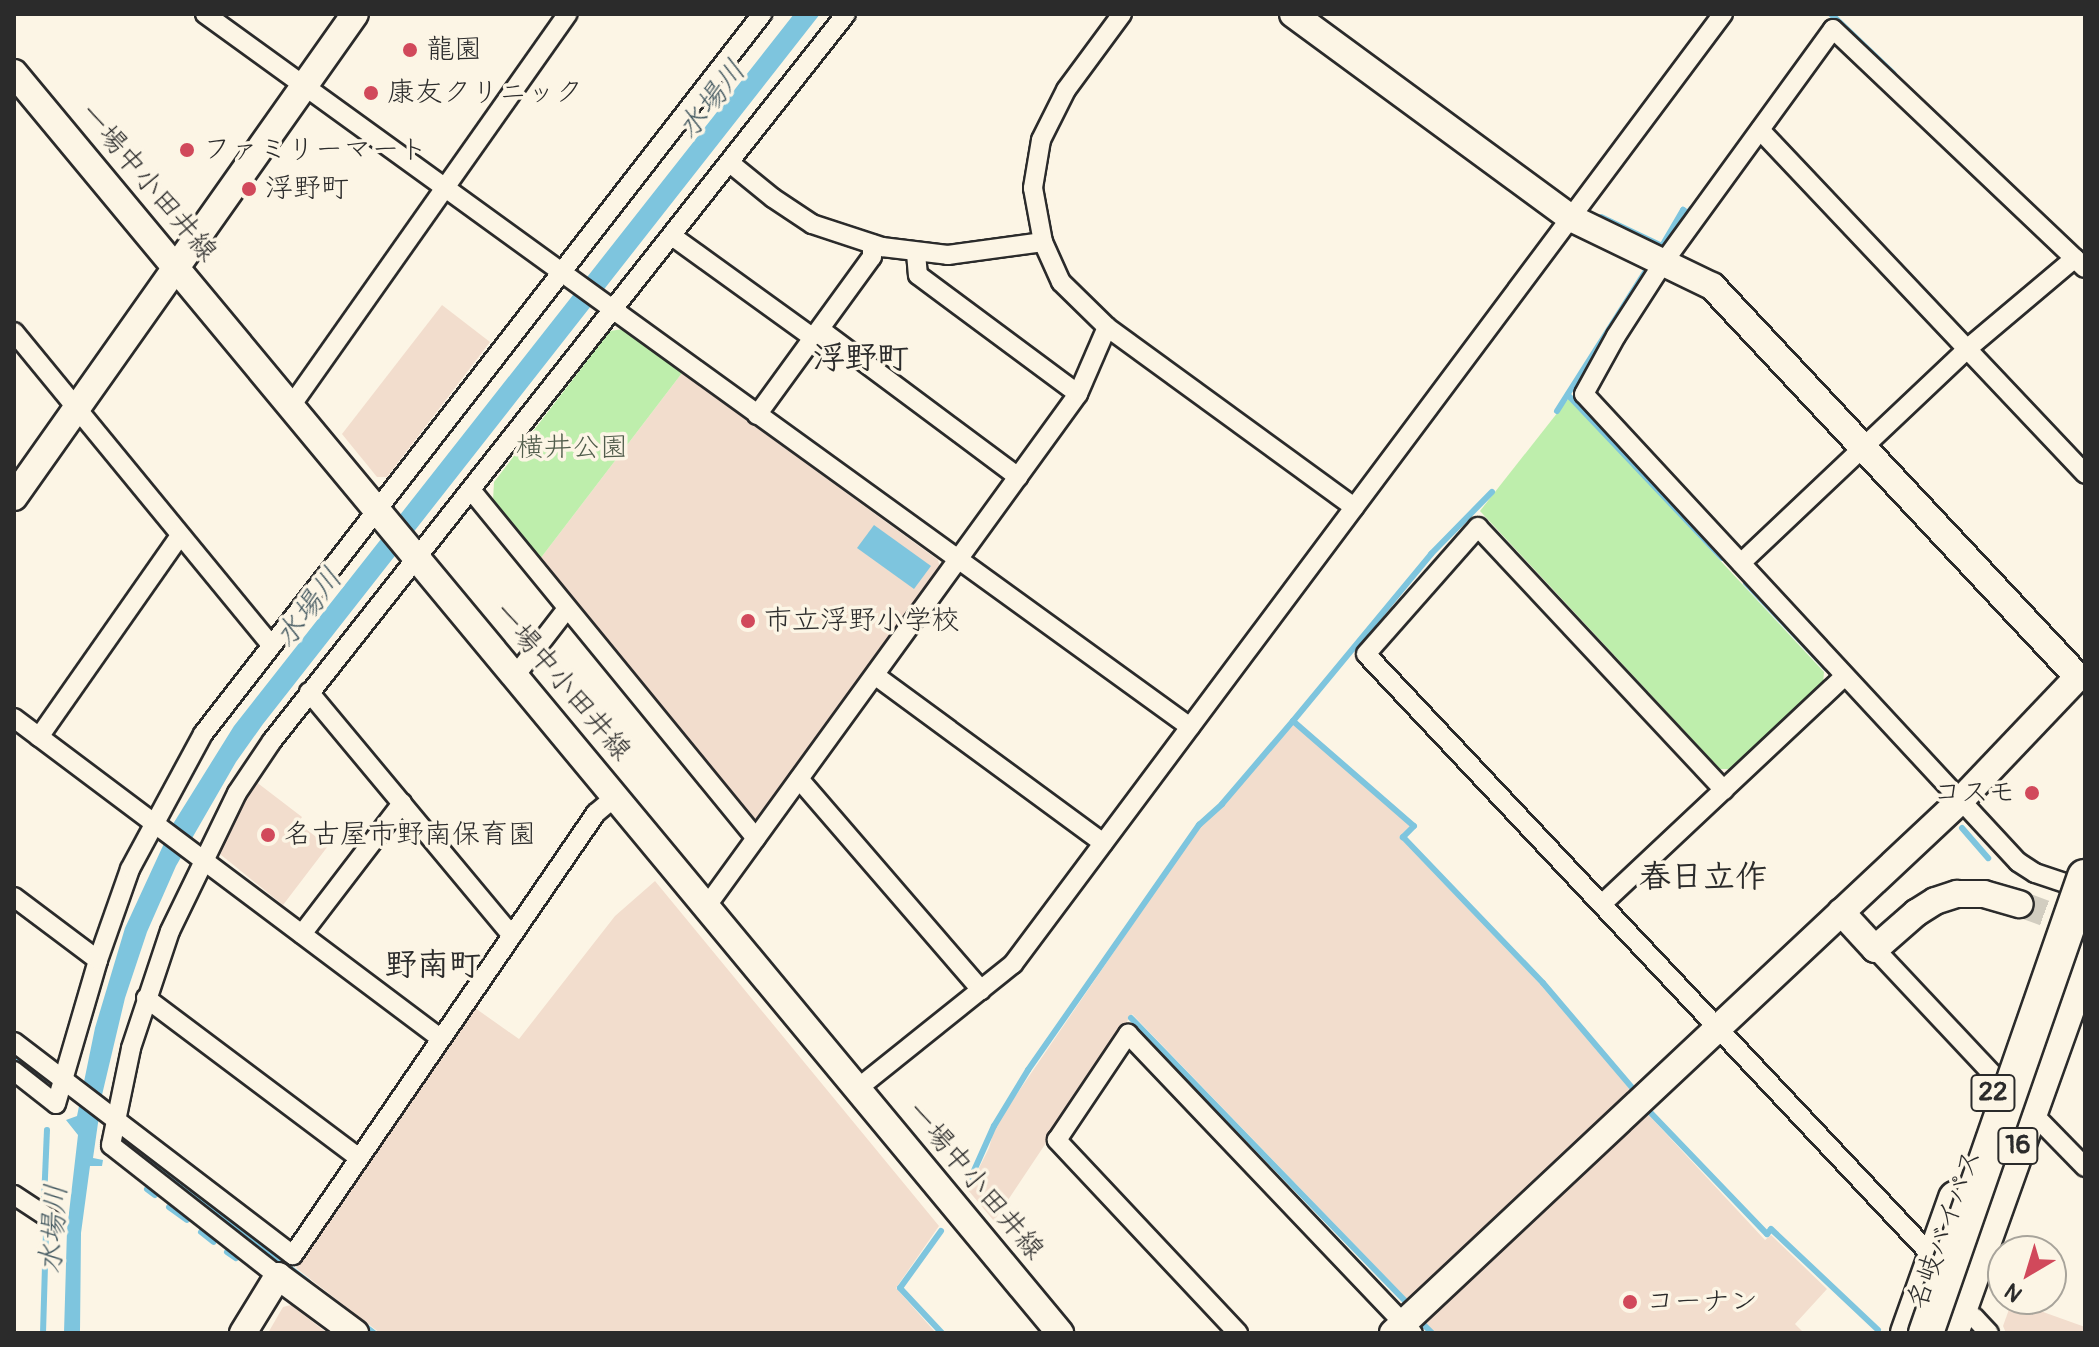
<!DOCTYPE html>
<html>
<head>
<meta charset="utf-8">
<style>
  body { margin:0 }
  #map { position:relative; width:2099px; height:1347px; overflow:hidden; background:#fcf5e5; font-family:Pangolin,"Klee One",sans-serif }
  div>[style] { position:absolute }
  .built>* { inset:0; background:#f2ddcd }
  .green>* { inset:0; background:#beeeac }
  .water>* { inset:0; background:#7ec5de }
  .stream>* { height:6px; margin:-3px; padding:0 3px; transform-origin:3px; border-radius:3px; background:#7ec5de }
  .secondary-tunnel>* { height:26px; margin-top:-13px; transform-origin:0; background:repeating-linear-gradient(90deg,#d2cdc0 0 26px,transparent 0 39px) }
  .roads { filter:drop-shadow(2px 0 #2b2b2b) drop-shadow(-2px 0 #2b2b2b) drop-shadow(0 2px #2b2b2b) drop-shadow(0 -2px #2b2b2b) }
  .street>* { height:18px; margin:-9px; padding:0 9px; transform-origin:9px; border-radius:9px; background:#fcf5e5 }
  .secondary>* { height:26px; margin:-13px; padding:0 13px; transform-origin:13px; border-radius:13px; background:#fcf5e5 }
  .highway>* { height:34px; margin:-17px; padding:0 17px; transform-origin:17px; border-radius:17px; background:#fcf5e5 }
  .bridges { filter:drop-shadow(2px 0 #2b2b2b) drop-shadow(-2px 0 #2b2b2b) drop-shadow(0 2px #2b2b2b) drop-shadow(0 -2px #2b2b2b) }
  .highway-bridge>* { height:34px; margin:-17px; padding:0 17px; transform-origin:17px; border-radius:17px; background:#fcf5e5 }
  .dots>* { width:22px; height:22px; translate:-50% -50%; box-sizing:border-box; border:4px solid #fcf5e5; border-radius:50% }
  span { translate:-50% -50%; white-space:nowrap; text-align:center; line-height:1.15; -webkit-text-stroke:7px #fcf5e5; paint-order:stroke }
  .shield-label span { padding:2px 6px; background:#fcf5e5; border:2px solid; border-radius:6px; -webkit-text-stroke-width:0 }
  .shield-label { font-size:26px; color:#2b2b2b; font-weight:700 }
  .poi-label { font-size:28px; color:#2b2b2b }
  .left { translate:0 -50%; text-align:left }
  .right { translate:-100% -50%; text-align:right }
  .street-label { font-size:28px; color:#2b2b2b }
  .park-label { font-size:28px; color:#505c4b }
  .water-label { font-size:30px; color:#445961; font-style:italic }
  .quarter-label { font-size:32px; color:#2b2b2b; font-weight:700 }
  .frame { position:absolute; inset:0; border:16px solid #2b2b2b; pointer-events:none }
  .north { position:absolute; left:1987px; top:1235px; width:80px; height:80px; box-sizing:border-box; background:#fcf5e5; border:2px solid #a8a49b; border-radius:50%; rotate:218deg; font-size:22px; font-weight:700; line-height:32px; text-align:center; color:#2b2b2b }
  .north::after { content:''; display:block; margin:auto; width:28px; height:36px; background:#d1495b; clip-path:polygon(50% 0,100% 100%,50% 72%,0 100%) }
</style>
</head>
<body>
<div id="map">
  <div class="built">
    <div style="clip-path:polygon(442px 305px,490px 342px,387px 477px,377px 477px,342px 434px)"></div>
    <div style="clip-path:polygon(682px 373px,938px 560px,941px 572px,759px 822px,750px 819px,540px 559px)"></div>
    <div style="clip-path:polygon(1293px 724px,1410px 826px,1399px 837px,1539px 983px,1633px 1093px,1410px 1302px,1132px 1014px,994px 1221px,968px 1190px,989px 1148px,995px 1126px,1200px 826px)"></div>
    <div style="clip-path:polygon(255px 781px,302px 817px,298px 823px,328px 846px,283px 905px,215px 850px)"></div>
    <div style="clip-path:polygon(655px 881px,939px 1226px,896px 1288px,936px 1333px,380px 1333px,296px 1268px,475px 1008px,519px 1039px,615px 916px)"></div>
    <div style="clip-path:polygon(1645px 1111px,1765px 1240px,1771px 1235px,1827px 1289px,1795px 1324px,1804px 1333px,1435px 1333px,1422px 1320px)"></div>
    <div style="clip-path:polygon(2012px 1301px,2085px 1327px,2085px 1333px,2006px 1333px,2003px 1326px)"></div>
    <div style="clip-path:polygon(291px 1305px,327px 1333px,268px 1333px,283px 1307px)"></div>
  </div>
  <div class="green">
    <div style="clip-path:polygon(623px 329px,682px 373px,540px 559px,493px 501px,494px 482px,610px 331px)"></div>
    <div style="clip-path:polygon(1569px 398px,1824px 672px,1823px 683px,1731px 769px,1720px 769px,1480px 511px)"></div>
  </div>
  <div class="water">
    <div style="clip-path:polygon(794px 14px,820px 14px,263px 724px,236px 762px,176px 866px,147px 932px,125px 998px,102px 1095px,93px 1158px,103px 1160px,102px 1166px,90px 1166px,81px 1233px,80px 1333px,64px 1333px,67px 1230px,78px 1135px,66px 1120px,77px 1116px,95px 1028px,125px 928px,173px 824px,234px 726px)"></div>
    <div style="clip-path:polygon(874px 525px,931px 566px,914px 589px,857px 548px)"></div>
  </div>
  <div class="stream">
    <div style="left:1831px;top:14px;width:86px;rotate:43.6deg"></div>
    <div style="left:1601px;top:217px;width:68px;rotate:25.4deg"></div>
    <div style="left:1662px;top:246px;width:42px;rotate:-59.7deg"></div>
    <div style="left:1683px;top:210px;width:6px;rotate:31deg"></div>
    <div style="left:1688px;top:213px;width:5px;rotate:-53deg"></div>
    <div style="left:1568px;top:395px;width:224px;rotate:46.6deg"></div>
    <div style="left:1557px;top:411px;width:166px;rotate:-57.6deg"></div>
    <div style="left:1746px;top:583px;width:118px;rotate:46.7deg"></div>
    <div style="left:1293px;top:721px;width:160px;rotate:41deg"></div>
    <div style="left:1414px;top:826px;width:16px;rotate:135deg"></div>
    <div style="left:1403px;top:837px;width:202px;rotate:46.2deg"></div>
    <div style="left:1543px;top:983px;width:142px;rotate:49.6deg"></div>
    <div style="left:1962px;top:828px;width:40px;rotate:49deg"></div>
    <div style="left:1131px;top:1018px;width:398px;rotate:45.9deg"></div>
    <div style="left:14px;top:1056px;width:41px;rotate:37.1deg"></div>
    <div style="left:1648px;top:1110px;width:172px;rotate:46.2deg"></div>
    <div style="left:1767px;top:1234px;width:6px;rotate:-51deg"></div>
    <div style="left:1771px;top:1229px;width:147px;rotate:43.3deg"></div>
    <div style="left:147px;top:1158px;width:203px;rotate:37.6deg"></div>
    <div style="left:968px;top:1184px;width:64px;rotate:-65.9deg"></div>
    <div style="left:994px;top:1126px;width:66px;rotate:-58.7deg"></div>
    <div style="left:1028px;top:1070px;width:299px;rotate:-55.1deg"></div>
    <div style="left:1199px;top:825px;width:31px;rotate:-42deg"></div>
    <div style="left:1222px;top:804px;width:109px;rotate:-49.5deg"></div>
    <div style="left:1293px;top:721px;width:217px;rotate:-50.4deg"></div>
    <div style="left:1431px;top:554px;width:87px;rotate:-45.5deg"></div>
    <div style="left:147px;top:1189px;width:10px;rotate:37deg"></div>
    <div style="left:44px;top:1201px;width:71px;rotate:-87.6deg"></div>
    <div style="left:169px;top:1207px;width:22px;rotate:36deg"></div>
    <div style="left:941px;top:1231px;width:70px;rotate:125.7deg"></div>
    <div style="left:900px;top:1288px;width:62px;rotate:47deg"></div>
    <div style="left:201px;top:1232px;width:16px;rotate:38deg"></div>
    <div style="left:227px;top:1252px;width:11px;rotate:34deg"></div>
    <div style="left:1421px;top:1322px;width:16px;rotate:45deg"></div>
    <div style="left:361px;top:1323px;width:16px;rotate:38deg"></div>
    <div style="left:43px;top:1333px;width:104px;rotate:-88.3deg"></div>
  </div>
  <div class="secondary-tunnel">
    <div style="left:2020px;top:904px;width:69px;rotate:20.3deg"></div>
  </div>
  <div class="roads">
    <div class="street">
      <div style="left:205px;top:14px;width:1216px;rotate:35.9deg"></div>
      <div style="left:1122px;top:14px;width:94px;rotate:126.4deg"></div>
      <div style="left:1066px;top:90px;width:56px;rotate:116.6deg"></div>
      <div style="left:1041px;top:140px;width:49px;rotate:99.5deg"></div>
      <div style="left:1033px;top:188px;width:55px;rotate:79.5deg"></div>
      <div style="left:1043px;top:242px;width:44px;rotate:65.8deg"></div>
      <div style="left:1061px;top:282px;width:64px;rotate:44.4deg"></div>
      <div style="left:1107px;top:327px;width:306px;rotate:36.1deg"></div>
      <div style="left:1760px;top:130px;width:473px;rotate:46.6deg"></div>
      <div style="left:730px;top:163px;width:55px;rotate:39.1deg"></div>
      <div style="left:773px;top:198px;width:47px;rotate:33.7deg"></div>
      <div style="left:812px;top:224px;width:74px;rotate:18.2deg"></div>
      <div style="left:882px;top:247px;width:66px;rotate:6.9deg"></div>
      <div style="left:948px;top:255px;width:96px;rotate:-7.8deg"></div>
      <div style="left:672px;top:236px;width:176px;rotate:35.8deg"></div>
      <div style="left:916px;top:253px;width:22px;rotate:85deg"></div>
      <div style="left:918px;top:275px;width:199px;rotate:36.6deg"></div>
      <div style="left:821px;top:330px;width:246px;rotate:36.7deg"></div>
      <div style="left:14px;top:332px;width:405px;rotate:50.6deg"></div>
      <div style="left:291px;top:406px;width:480px;rotate:-54.8deg"></div>
      <div style="left:757px;top:415px;width:195px;rotate:-54deg"></div>
      <div style="left:872px;top:257px;width:13px;rotate:-90deg"></div>
      <div style="left:471px;top:490px;width:450px;rotate:50.7deg"></div>
      <div style="left:1741px;top:563px;width:311px;rotate:-43.4deg"></div>
      <div style="left:1967px;top:349px;width:141px;rotate:-40.1deg"></div>
      <div style="left:515px;top:676px;width:83px;rotate:-52.3deg"></div>
      <div style="left:876px;top:676px;width:282px;rotate:36.3deg"></div>
      <div style="left:309px;top:692px;width:317px;rotate:50.2deg"></div>
      <div style="left:14px;top:718px;width:533px;rotate:36.91deg"></div>
      <div style="left:39px;top:737px;width:246px;rotate:-55deg"></div>
      <div style="left:799px;top:779px;width:279px;rotate:49.2deg"></div>
      <div style="left:1724px;top:790px;width:360px;rotate:-133.1deg"></div>
      <div style="left:1478px;top:527px;width:169px;rotate:131.4deg"></div>
      <div style="left:1366px;top:654px;width:829px;rotate:46.76deg"></div>
      <div style="left:2074px;top:886px;width:41px;rotate:-161.6deg"></div>
      <div style="left:2035px;top:873px;width:20px;rotate:-147deg"></div>
      <div style="left:2018px;top:862px;width:638px;rotate:-132.84deg"></div>
      <div style="left:1584px;top:394px;width:66px;rotate:-61.1deg"></div>
      <div style="left:1616px;top:336px;width:87px;rotate:-57.2deg"></div>
      <div style="left:1663px;top:263px;width:289px;rotate:-54deg"></div>
      <div style="left:1833px;top:29px;width:347px;rotate:43.5deg"></div>
      <div style="left:14px;top:897px;width:105px;rotate:36.9deg"></div>
      <div style="left:1602px;top:904px;width:333px;rotate:-43.2deg"></div>
      <div style="left:706px;top:907px;width:634px;rotate:-54.05deg"></div>
      <div style="left:1078px;top:394px;width:73px;rotate:-66.6deg"></div>
      <div style="left:302px;top:934px;width:165px;rotate:-52.6deg"></div>
      <div style="left:1875px;top:949px;width:180px;rotate:46.8deg"></div>
      <div style="left:146px;top:998px;width:266px;rotate:36.9deg"></div>
      <div style="left:14px;top:1042px;width:351px;rotate:37.4deg"></div>
      <div style="left:293px;top:1255px;width:536px;rotate:-55.57deg"></div>
      <div style="left:596px;top:813px;width:25px;rotate:-40deg"></div>
      <div style="left:14px;top:1071px;width:53px;rotate:38.2deg"></div>
      <div style="left:56px;top:1104px;width:150px;rotate:-73.7deg"></div>
      <div style="left:98px;top:960px;width:96px;rotate:-70.6deg"></div>
      <div style="left:130px;top:869px;width:153px;rotate:-61.6deg"></div>
      <div style="left:203px;top:734px;width:912px;rotate:-52.17deg"></div>
      <div style="left:857px;top:1089px;width:200px;rotate:-38.7deg"></div>
      <div style="left:1013px;top:964px;width:1186px;rotate:-53.23deg"></div>
      <div style="left:2041px;top:1122px;width:63px;rotate:45.6deg"></div>
      <div style="left:14px;top:1195px;width:45px;rotate:33.3deg"></div>
      <div style="left:278px;top:1276px;width:212px;rotate:-141.9deg"></div>
      <div style="left:111px;top:1145px;width:99px;rotate:-78.3deg"></div>
      <div style="left:131px;top:1048px;width:123px;rotate:-71.6deg"></div>
      <div style="left:170px;top:931px;width:153px;rotate:-64.1deg"></div>
      <div style="left:237px;top:793px;width:63px;rotate:-56.1deg"></div>
      <div style="left:272px;top:741px;width:926px;rotate:-51.71deg"></div>
      <div style="left:1974px;top:1317px;width:22px;rotate:47deg"></div>
      <div style="left:1238px;top:1333px;width:265px;rotate:-133.2deg"></div>
      <div style="left:1057px;top:1140px;width:128px;rotate:-56.2deg"></div>
      <div style="left:1128px;top:1034px;width:413px;rotate:46.4deg"></div>
    </div>
    <div class="secondary">
      <div style="left:1293px;top:14px;width:343px;rotate:36.3deg"></div>
      <div style="left:1569px;top:217px;width:159px;rotate:25.8deg"></div>
      <div style="left:1712px;top:286px;width:536px;rotate:46.89deg"></div>
      <div style="left:2078px;top:677px;width:170px;rotate:133.6deg"></div>
      <div style="left:1961px;top:800px;width:779px;rotate:136.82deg"></div>
      <div style="left:14px;top:73px;width:1638px;rotate:50.3deg"></div>
      <div style="left:14px;top:497px;width:591px;rotate:-54.78deg"></div>
      <div style="left:1841px;top:912px;width:50px;rotate:47.4deg"></div>
      <div style="left:1875px;top:949px;width:55px;rotate:-41.3deg"></div>
      <div style="left:1916px;top:913px;width:22px;rotate:-32deg"></div>
      <div style="left:1935px;top:901px;width:23px;rotate:-18deg"></div>
      <div style="left:1957px;top:894px;width:27px"></div>
      <div style="left:1984px;top:894px;width:37px;rotate:16deg"></div>
      <div style="left:243px;top:1333px;width:67px;rotate:-58.4deg"></div>
      <div style="left:278px;top:1276px;width:96px;rotate:36.5deg"></div>
    </div>
    <div class="highway">
      <div style="left:1908px;top:1333px;width:143px;rotate:-70.4deg"></div>
      <div style="left:1951px;top:1333px;width:398px;rotate:-70.3deg"></div>
    </div>
  </div>
  <div class="bridges">
    <div class="highway-bridge">
      <div style="left:1926px;top:1333px;width:483px;rotate:-70.8deg"></div>
    </div>
  </div>
  <div class="dots">
    <div style="left:410px;top:50px;background:#d1495b"></div>
    <div style="left:371px;top:93px;background:#d1495b"></div>
    <div style="left:187px;top:150px;background:#d1495b"></div>
    <div style="left:249px;top:189px;background:#d1495b"></div>
    <div style="left:748px;top:621px;background:#d1495b"></div>
    <div style="left:2032px;top:793px;background:#d1495b"></div>
    <div style="left:268px;top:835px;background:#d1495b"></div>
    <div style="left:1630px;top:1302px;background:#d1495b"></div>
  </div>
  <div class="shield-label">
    <span style="left:1993px;top:1093px">22</span>
    <span style="left:2018px;top:1146px">16</span>
  </div>
  <div class="poi-label">
    <span class="left" style="left:426px;top:50px">龍園</span>
    <span class="left" style="left:387px;top:93px">康友クリニック</span>
    <span class="left" style="left:203px;top:150px">ファミリーマート</span>
    <span class="left" style="left:265px;top:189px">浮野町</span>
    <span class="left" style="left:764px;top:621px">市立浮野小学校</span>
    <span class="right" style="left:2016px;top:793px">コスモ</span>
    <span class="left" style="left:284px;top:835px">名古屋市野南保育園</span>
    <span class="left" style="left:1646px;top:1302px">コーナン</span>
  </div>
  <div class="street-label">
    <span style="left:148px;top:183px;rotate:50deg">一場中小田井線</span>
    <span style="left:562px;top:682px;rotate:50deg">一場中小田井線</span>
    <span style="left:975px;top:1181px;rotate:50deg">一場中小田井線</span>
    <span style="left:1945px;top:1229px;rotate:-70deg">名岐バイパス</span>
  </div>
  <div class="park-label">
    <span style="left:572px;top:448px">横井公園</span>
  </div>
  <div class="water-label">
    <span style="left:712px;top:100px;rotate:-52deg">水場川</span>
    <span style="left:309px;top:608px;rotate:-53deg">水場川</span>
    <span style="left:54px;top:1229px;rotate:-86deg">水場川</span>
  </div>
  <div class="quarter-label">
    <span style="left:861px;top:358px">浮野町</span>
    <span style="left:1703px;top:877px">春日立作</span>
    <span style="left:433px;top:965px">野南町</span>
  </div>
  <div class="frame"></div>
  <div class="north">N</div>
</div>
</body>
</html>
